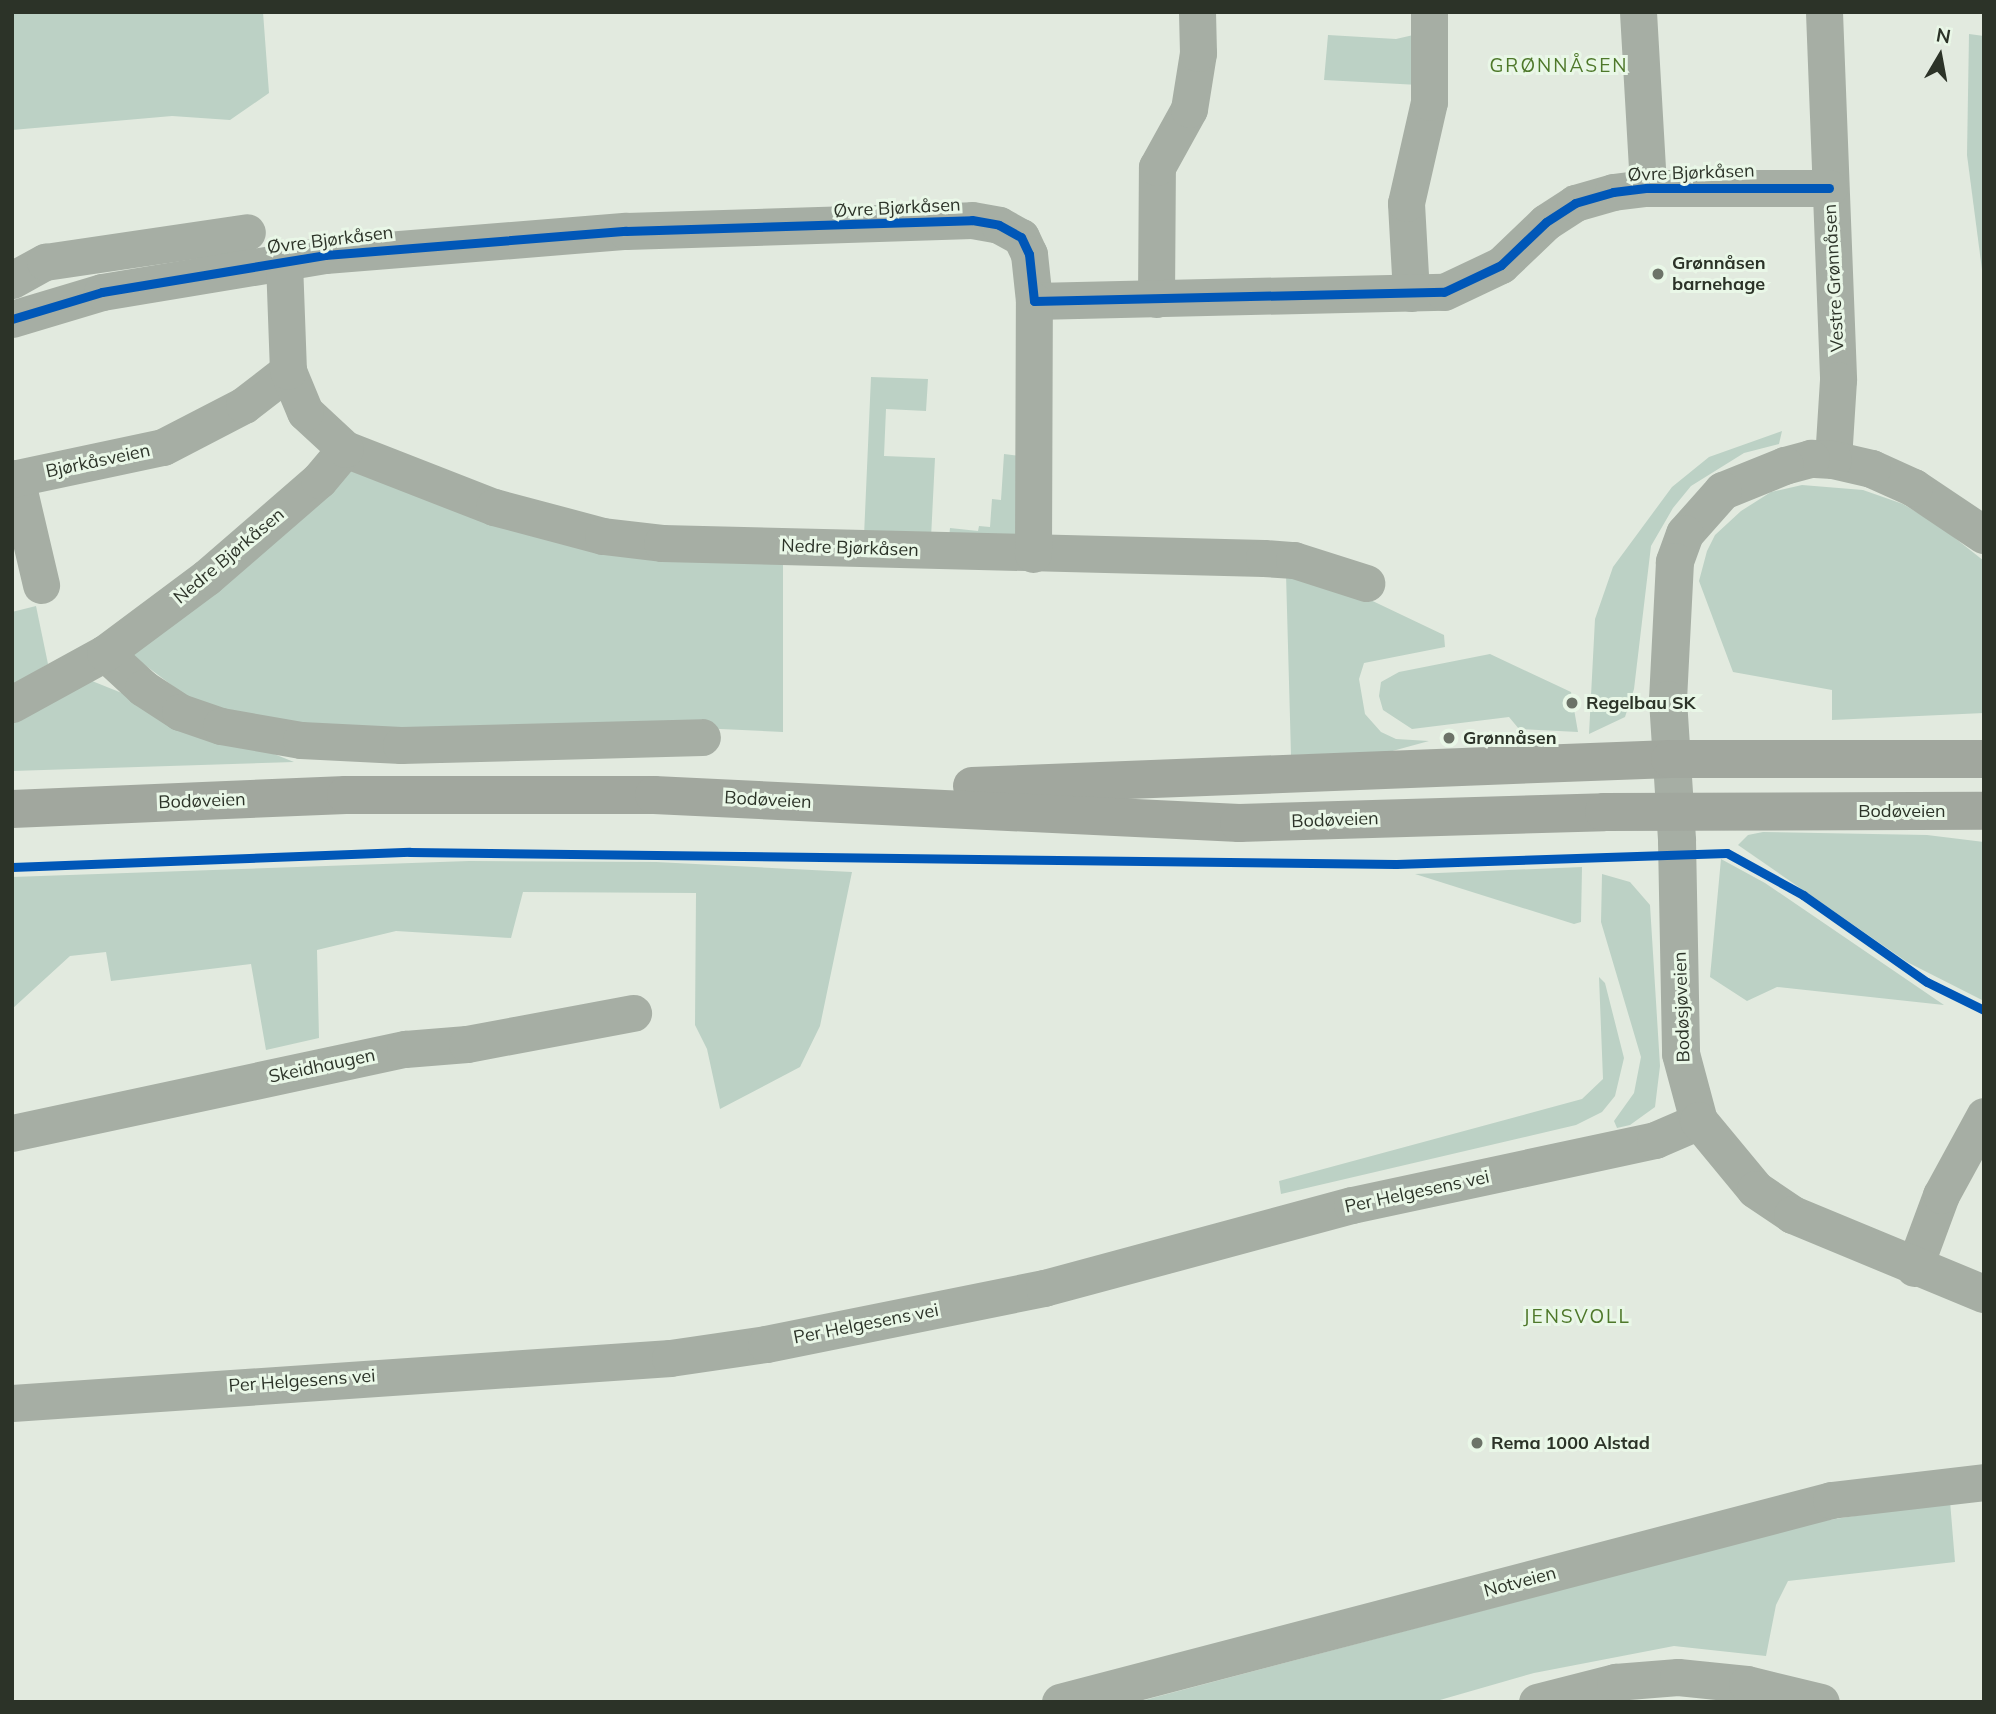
<!DOCTYPE html>
<html>
<head>
<meta charset="utf-8">
<style>
  body { margin:0 }
  #map { position:relative; width:1996px; height:1714px; overflow:hidden; background:#e2eadf; font-family:Mulish,sans-serif }
  div>[style] { position:absolute }
  .green>* { inset:0; background:#bcd1c5 }
  .minor>* { height:37px; margin:-18.5px; padding:0 18.5px; transform-origin:18.5px; border-radius:18.5px; background:#a6aea4 }
  .tertiary>* { height:38px; margin:-19px; padding:0 19px; transform-origin:19px; border-radius:19px; background:#a6aea4 }
  .primary>* { height:38px; margin:-19px; padding:0 19px; transform-origin:19px; border-radius:19px; background:#a1a79e }
  .cycleway>* { height:9px; margin:-4.5px; padding:0 4.5px; transform-origin:4.5px; border-radius:4.5px; background:#0057b8 }
  .dots>* { width:19px; height:19px; translate:-50% -50%; box-sizing:border-box; border:4px solid #e9f7e7; border-radius:50% }
  span { translate:-50% -50%; white-space:nowrap; text-align:center; line-height:1.15; -webkit-text-stroke:6px #e9f7e7; paint-order:stroke }
  .street-label { font-size:18px; color:#2c3328 }
  .poi-label { font-size:18px; color:#2c3328; font-weight:700 }
  .left { translate:0 -50%; text-align:left }
  .neighbourhood-label { font-size:19px; color:#4e782a; letter-spacing:2px }
  .frame { position:absolute; inset:0; border:14px solid #2c3328; pointer-events:none }
  .north { position:absolute; left:1905px; top:21px; width:70px; height:70px; -webkit-text-stroke:5px #e9f7e7; paint-order:stroke; rotate:10deg; font-size:19px; font-weight:700; line-height:28px; text-align:center; color:#2c3328 }
  .north::after { content:''; display:block; margin:auto; width:24px; height:32px; background:#2c3328; clip-path:polygon(50% 0,100% 100%,50% 72%,0 100%) }
</style>
</head>
<body>
<div id="map">
  <div class="green">
    <div style="clip-path:polygon(12px 12px,263px 12px,269px 93px,230px 120px,172px 116px,12px 130px)"></div>
    <div style="clip-path:polygon(1422px 33px,1419px 85px,1324px 80px,1328px 35px,1396px 39px)"></div>
    <div style="clip-path:polygon(1969px 34px,1984px 36px,1984px 285px,1967px 155px)"></div>
    <div style="clip-path:polygon(871px 377px,928px 379px,926px 411px,886px 409px,884px 456px,935px 458px,931px 538px,864px 536px)"></div>
    <div style="clip-path:polygon(1782px 431px,1779px 444px,1744px 453px,1691px 486px,1673px 508px,1651px 546px,1634px 689px,1625px 717px,1589px 734px,1595px 619px,1613px 567px,1672px 487px,1709px 457px)"></div>
    <div style="clip-path:polygon(1004px 454px,1019px 456px,1017px 535px,949px 539px,950px 528px,978px 531px,979px 526px,990px 527px,992px 499px,1001px 500px)"></div>
    <div style="clip-path:polygon(344px 465px,783px 561px,783px 732px,677px 727px,365px 734px,202px 708px,125px 650px)"></div>
    <div style="clip-path:polygon(1802px 485px,1863px 490px,1903px 504px,1941px 527px,1984px 561px,1984px 713px,1832px 720px,1832px 690px,1733px 672px,1699px 581px,1707px 551px,1715px 535px,1741px 511px,1771px 492px)"></div>
    <div style="clip-path:polygon(1286px 574px,1360px 595px,1444px 635px,1445px 647px,1364px 663px,1359px 679px,1365px 714px,1381px 732px,1396px 739px,1429px 741px,1385px 753px,1291px 755px)"></div>
    <div style="clip-path:polygon(36px 606px,48px 664px,12px 686px,12px 612px)"></div>
    <div style="clip-path:polygon(1490px 654px,1571px 692px,1578px 732px,1519px 729px,1509px 717px,1412px 729px,1383px 710px,1379px 696px,1381px 682px,1399px 672px)"></div>
    <div style="clip-path:polygon(92px 681px,294px 762px,12px 771px,12px 717px)"></div>
    <div style="clip-path:polygon(1763px 832px,1927px 835px,1984px 842px,1984px 1001px,1907px 962px,1738px 845px,1748px 835px)"></div>
    <div style="clip-path:polygon(1721px 859px,1765px 883px,1944px 1005px,1777px 987px,1747px 1001px,1710px 977px)"></div>
    <div style="clip-path:polygon(469px 861px,656px 862px,852px 872px,820px 1026px,800px 1067px,720px 1109px,707px 1049px,695px 1025px,696px 893px,523px 892px,511px 938px,396px 931px,317px 950px,319px 1038px,266px 1050px,251px 964px,111px 981px,106px 952px,70px 956px,12px 1009px,12px 877px)"></div>
    <div style="clip-path:polygon(1582px 867px,1581px 922px,1574px 924px,1415px 874px)"></div>
    <div style="clip-path:polygon(1602px 874px,1630px 882px,1650px 905px,1660px 1066px,1655px 1107px,1630px 1125px,1617px 1128px,1614px 1121px,1634px 1093px,1641px 1057px,1601px 922px)"></div>
    <div style="clip-path:polygon(1599px 977px,1605px 983px,1624px 1058px,1615px 1096px,1602px 1112px,1576px 1125px,1281px 1194px,1279px 1181px,1582px 1099px,1603px 1079px)"></div>
    <div style="clip-path:polygon(1950px 1501px,1955px 1562px,1788px 1581px,1776px 1605px,1766px 1656px,1674px 1646px,1534px 1673px,1433px 1702px,1137px 1702px,1816px 1522px)"></div>
  </div>
  <div class="minor">
    <div style="left:1638px;top:12px;width:176px;rotate:86.7deg"></div>
    <div style="left:1824px;top:12px;width:368px;rotate:87.8deg"></div>
    <div style="left:1838px;top:380px;width:80px;rotate:93.6deg"></div>
    <div style="left:12px;top:280px;width:38px;rotate:-29deg"></div>
    <div style="left:45px;top:262px;width:204px;rotate:-8.4deg"></div>
    <div style="left:1411px;top:293px;width:90px;rotate:-93.2deg"></div>
    <div style="left:1406px;top:203px;width:104px;rotate:-77.2deg"></div>
    <div style="left:1429px;top:102px;width:90px;rotate:-90deg"></div>
    <div style="left:1156px;top:299px;width:132px;rotate:-89.6deg"></div>
    <div style="left:1157px;top:167px;width:66px;rotate:-61.1deg"></div>
    <div style="left:1189px;top:109px;width:57px;rotate:-80.9deg"></div>
    <div style="left:1198px;top:53px;width:41px;rotate:-91.4deg"></div>
    <div style="left:12px;top:319px;width:94px;rotate:-16.7deg"></div>
    <div style="left:102px;top:292px;width:226px;rotate:-9.4deg"></div>
    <div style="left:325px;top:255px;width:302px;rotate:-4.6deg"></div>
    <div style="left:626px;top:231px;width:346px;rotate:-1.8deg"></div>
    <div style="left:972px;top:220px;width:27px;rotate:10deg"></div>
    <div style="left:999px;top:225px;width:25px;rotate:29deg"></div>
    <div style="left:1021px;top:237px;width:19px;rotate:65deg"></div>
    <div style="left:1029px;top:254px;width:47px;rotate:83.9deg"></div>
    <div style="left:1034px;top:301px;width:410px;rotate:-1.3deg"></div>
    <div style="left:1444px;top:292px;width:63px;rotate:-25.3deg"></div>
    <div style="left:1501px;top:265px;width:62px;rotate:-43.7deg"></div>
    <div style="left:1546px;top:222px;width:35px;rotate:-33deg"></div>
    <div style="left:1575px;top:203px;width:40px;rotate:-16deg"></div>
    <div style="left:1613px;top:192px;width:35px;rotate:-7deg"></div>
    <div style="left:1648px;top:188px;width:181px"></div>
    <div style="left:345px;top:449px;width:160px;rotate:21.3deg"></div>
    <div style="left:494px;top:507px;width:113px;rotate:14.9deg"></div>
    <div style="left:603px;top:536px;width:59px;rotate:6.8deg"></div>
    <div style="left:662px;top:543px;width:602px;rotate:1.43deg"></div>
    <div style="left:1264px;top:558px;width:30px;rotate:4deg"></div>
    <div style="left:1294px;top:560px;width:76px;rotate:17.7deg"></div>
    <div style="left:16px;top:478px;width:110px;rotate:76.8deg"></div>
    <div style="left:12px;top:479px;width:154px;rotate:-12deg"></div>
    <div style="left:163px;top:447px;width:91px;rotate:-27.4deg"></div>
    <div style="left:244px;top:405px;width:56px;rotate:-37.7deg"></div>
    <div style="left:1033px;top:554px;width:253px;rotate:-89.8deg"></div>
    <div style="left:105px;top:653px;width:52px;rotate:42.6deg"></div>
    <div style="left:143px;top:688px;width:44px;rotate:33deg"></div>
    <div style="left:180px;top:712px;width:43px;rotate:18.9deg"></div>
    <div style="left:221px;top:726px;width:81px;rotate:9.9deg"></div>
    <div style="left:301px;top:740px;width:100px;rotate:2.9deg"></div>
    <div style="left:401px;top:745px;width:301px;rotate:-1.5deg"></div>
    <div style="left:12px;top:704px;width:106px;rotate:-28.7deg"></div>
    <div style="left:105px;top:653px;width:127px;rotate:-36.7deg"></div>
    <div style="left:207px;top:577px;width:148px;rotate:-40.9deg"></div>
    <div style="left:319px;top:480px;width:40px;rotate:-50deg"></div>
    <div style="left:345px;top:449px;width:54px;rotate:-137.2deg"></div>
    <div style="left:305px;top:412px;width:44px;rotate:-112.5deg"></div>
    <div style="left:288px;top:371px;width:109px;rotate:-92.1deg"></div>
    <div style="left:12px;top:1133px;width:402px;rotate:-12.1deg"></div>
    <div style="left:405px;top:1049px;width:62px;rotate:-4.6deg"></div>
    <div style="left:467px;top:1044px;width:169px;rotate:-10.6deg"></div>
    <div style="left:1914px;top:1268px;width:78px;rotate:-69.7deg"></div>
    <div style="left:1941px;top:1195px;width:90px;rotate:-61.4deg"></div>
    <div style="left:12px;top:1403px;width:660px;rotate:-3.91deg"></div>
    <div style="left:670px;top:1358px;width:97px;rotate:-8.3deg"></div>
    <div style="left:766px;top:1344px;width:284px;rotate:-11.4deg"></div>
    <div style="left:1044px;top:1288px;width:319px;rotate:-15.1deg"></div>
    <div style="left:1352px;top:1205px;width:310px;rotate:-12.1deg"></div>
    <div style="left:1655px;top:1140px;width:48px;rotate:-23.4deg"></div>
    <div style="left:1060px;top:1702px;width:797px;rotate:-14.68deg"></div>
    <div style="left:1831px;top:1500px;width:154px;rotate:-6.7deg"></div>
    <div style="left:1537px;top:1702px;width:81px;rotate:-14.4deg"></div>
    <div style="left:1615px;top:1682px;width:63px;rotate:-4.5deg"></div>
    <div style="left:1678px;top:1677px;width:69px;rotate:5.8deg"></div>
    <div style="left:1747px;top:1684px;width:76px;rotate:13.7deg"></div>
  </div>
  <div class="tertiary">
    <div style="left:1984px;top:535px;width:84px;rotate:-146.1deg"></div>
    <div style="left:1914px;top:488px;width:46px;rotate:-155.7deg"></div>
    <div style="left:1872px;top:469px;width:40px;rotate:-167deg"></div>
    <div style="left:1833px;top:460px;width:22px;rotate:-177deg"></div>
    <div style="left:1811px;top:459px;width:27px;rotate:165deg"></div>
    <div style="left:1785px;top:466px;width:67px;rotate:158deg"></div>
    <div style="left:1723px;top:491px;width:57px;rotate:131.5deg"></div>
    <div style="left:1685px;top:534px;width:30px;rotate:110deg"></div>
    <div style="left:1675px;top:562px;width:138px;rotate:92.9deg"></div>
    <div style="left:1668px;top:700px;width:141px;rotate:86.3deg"></div>
    <div style="left:1677px;top:841px;width:213px;rotate:88.9deg"></div>
    <div style="left:1681px;top:1054px;width:69px;rotate:75deg"></div>
    <div style="left:1699px;top:1121px;width:89px;rotate:50.4deg"></div>
    <div style="left:1756px;top:1190px;width:45px;rotate:34deg"></div>
    <div style="left:1793px;top:1215px;width:207px;rotate:22.5deg"></div>
  </div>
  <div class="primary">
    <div style="left:972px;top:786px;width:699px;rotate:-2.22deg"></div>
    <div style="left:1670px;top:759px;width:314px"></div>
    <div style="left:12px;top:809px;width:334px;rotate:-2.4deg"></div>
    <div style="left:346px;top:795px;width:308px"></div>
    <div style="left:654px;top:795px;width:586px;rotate:2.74deg"></div>
    <div style="left:1239px;top:823px;width:365px;rotate:-1.7deg"></div>
    <div style="left:1604px;top:812px;width:380px;rotate:-0.2deg"></div>
  </div>
  <div class="cycleway">
    <div style="left:12px;top:319px;width:94px;rotate:-16.7deg"></div>
    <div style="left:102px;top:292px;width:226px;rotate:-9.4deg"></div>
    <div style="left:325px;top:255px;width:302px;rotate:-4.6deg"></div>
    <div style="left:626px;top:231px;width:346px;rotate:-1.8deg"></div>
    <div style="left:972px;top:220px;width:27px;rotate:10deg"></div>
    <div style="left:999px;top:225px;width:25px;rotate:29deg"></div>
    <div style="left:1021px;top:237px;width:19px;rotate:65deg"></div>
    <div style="left:1029px;top:254px;width:47px;rotate:83.9deg"></div>
    <div style="left:1034px;top:301px;width:410px;rotate:-1.3deg"></div>
    <div style="left:1444px;top:292px;width:63px;rotate:-25.3deg"></div>
    <div style="left:1501px;top:265px;width:62px;rotate:-43.7deg"></div>
    <div style="left:1546px;top:222px;width:35px;rotate:-33deg"></div>
    <div style="left:1575px;top:203px;width:40px;rotate:-16deg"></div>
    <div style="left:1613px;top:192px;width:35px;rotate:-7deg"></div>
    <div style="left:1648px;top:188px;width:181px"></div>
    <div style="left:12px;top:867px;width:398px;rotate:-2.2deg"></div>
    <div style="left:410px;top:852px;width:986px;rotate:0.7deg"></div>
    <div style="left:1396px;top:864px;width:331px;rotate:-1.9deg"></div>
    <div style="left:1727px;top:853px;width:87px;rotate:28.9deg"></div>
    <div style="left:1803px;top:895px;width:151px;rotate:35.1deg"></div>
    <div style="left:1927px;top:982px;width:64px;rotate:26.2deg"></div>
  </div>
  <div class="dots">
    <div style="left:1658px;top:274px;background:#6c7368"></div>
    <div style="left:1572px;top:703px;background:#6c7368"></div>
    <div style="left:1449px;top:738px;background:#6c7368"></div>
    <div style="left:1477px;top:1443px;background:#6c7368"></div>
  </div>
  <div class="street-label">
    <span style="left:1691px;top:173px;rotate:-2deg">Øvre Bjørkåsen</span>
    <span style="left:897px;top:208px;rotate:-3deg">Øvre Bjørkåsen</span>
    <span style="left:330px;top:240px;rotate:-7deg">Øvre Bjørkåsen</span>
    <span style="left:1834px;top:278px;rotate:-93deg">Vestre Grønnåsen</span>
    <span style="left:98px;top:461px;rotate:-12deg">Bjørkåsveien</span>
    <span style="left:850px;top:548px;rotate:2deg">Nedre Bjørkåsen</span>
    <span style="left:229px;top:556px;rotate:-40deg">Nedre Bjørkåsen</span>
    <span style="left:768px;top:800px;rotate:3deg">Bodøveien</span>
    <span style="left:202px;top:801px;rotate:-2deg">Bodøveien</span>
    <span style="left:1902px;top:811px">Bodøveien</span>
    <span style="left:1335px;top:820px;rotate:-2deg">Bodøveien</span>
    <span style="left:1682px;top:1007px;rotate:-92deg">Bodøsjøveien</span>
    <span style="left:322px;top:1066px;rotate:-12deg">Skeidhaugen</span>
    <span style="left:1417px;top:1192px;rotate:-12deg">Per Helgesens vei</span>
    <span style="left:866px;top:1324px;rotate:-11deg">Per Helgesens vei</span>
    <span style="left:302px;top:1381px;rotate:-4deg">Per Helgesens vei</span>
    <span style="left:1520px;top:1582px;rotate:-15deg">Notveien</span>
  </div>
  <div class="poi-label">
    <span class="left" style="left:1672px;top:274px">Grønnåsen<br>barnehage</span>
    <span class="left" style="left:1586px;top:703px">Regelbau SK</span>
    <span class="left" style="left:1463px;top:738px">Grønnåsen</span>
    <span class="left" style="left:1491px;top:1443px">Rema 1000 Alstad</span>
  </div>
  <div class="neighbourhood-label">
    <span style="left:1559px;top:66px">GRØNNÅSEN</span>
    <span style="left:1577px;top:1317px">JENSVOLL</span>
  </div>
  <div class="frame"></div>
  <div class="north">N</div>
</div>
</body>
</html>
